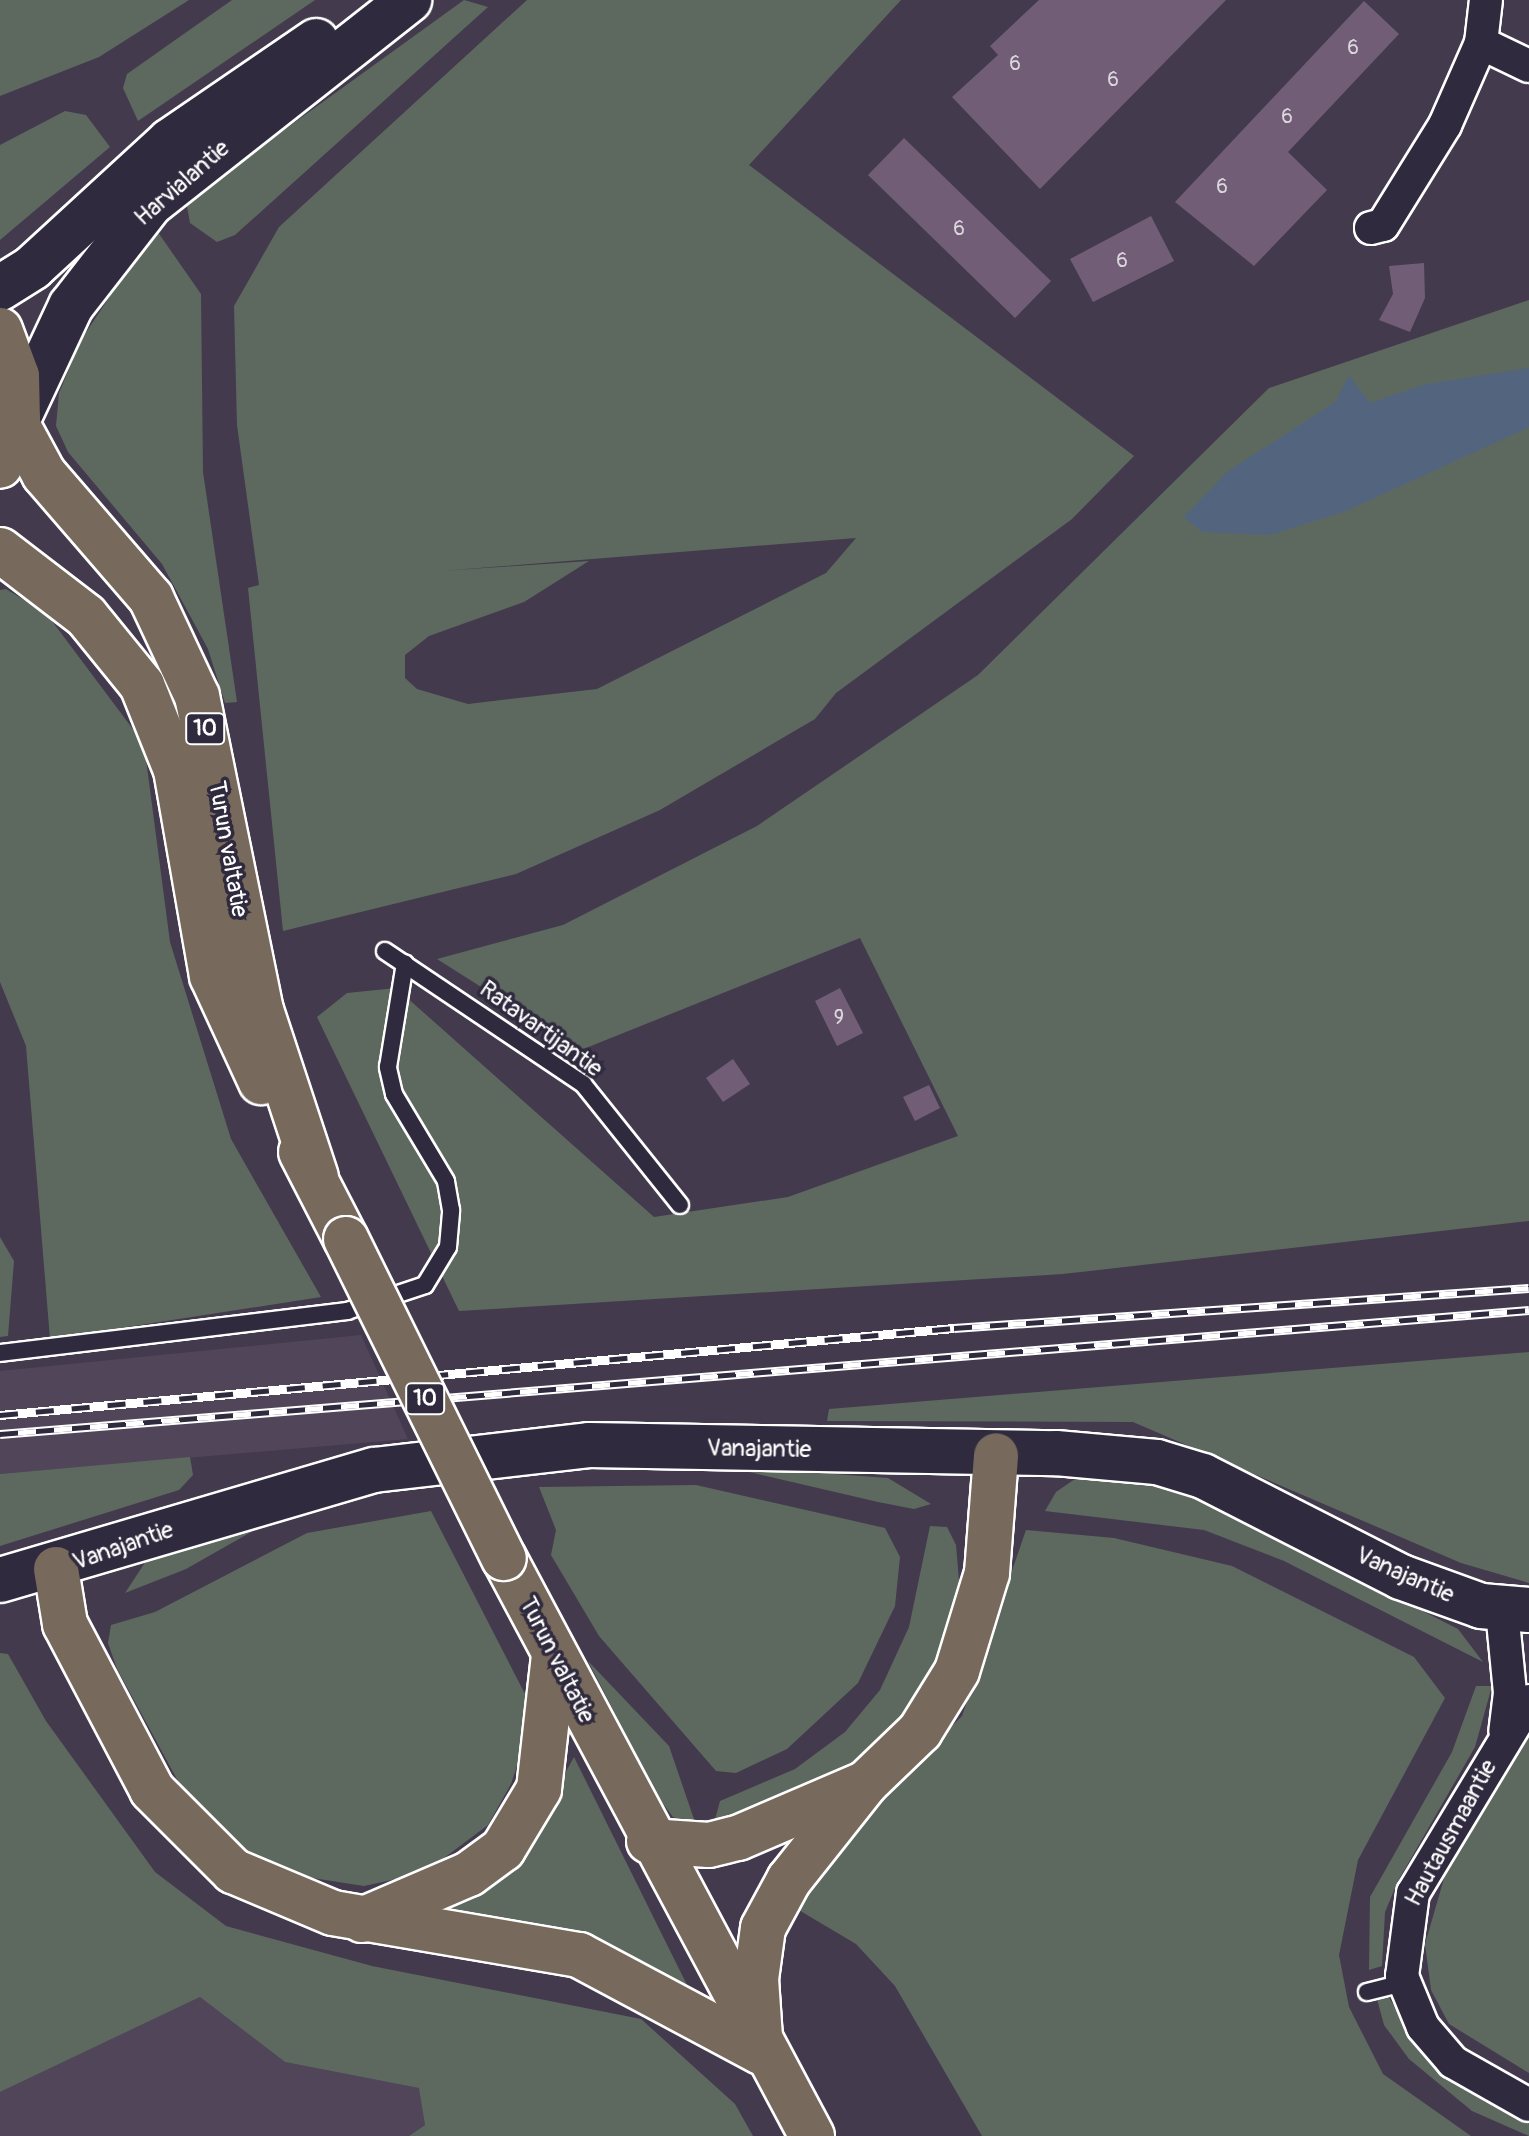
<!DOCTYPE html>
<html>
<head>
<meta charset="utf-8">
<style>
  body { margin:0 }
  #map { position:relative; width:1529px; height:2136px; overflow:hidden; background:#433a4e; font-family:Pangolin,sans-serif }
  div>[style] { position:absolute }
  .built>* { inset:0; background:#51455a }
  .green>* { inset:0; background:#5d695f }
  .water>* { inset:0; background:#53657e }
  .building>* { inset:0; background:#715e76 }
  .roads { filter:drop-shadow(2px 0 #fff) drop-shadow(-2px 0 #fff) drop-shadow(0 2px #fff) drop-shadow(0 -2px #fff) }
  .lane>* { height:16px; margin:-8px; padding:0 8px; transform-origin:8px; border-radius:8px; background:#2f2a3d }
  .street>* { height:32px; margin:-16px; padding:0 16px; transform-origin:16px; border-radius:16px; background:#2f2a3d }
  .secondary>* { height:44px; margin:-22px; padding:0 22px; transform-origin:22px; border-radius:22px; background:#2f2a3d }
  .highway>* { height:44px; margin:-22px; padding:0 22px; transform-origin:22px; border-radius:22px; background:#77695c }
  .rail>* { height:9px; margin-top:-4.5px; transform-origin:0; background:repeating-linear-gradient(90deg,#2f2a3d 0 18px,#fff 0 36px); box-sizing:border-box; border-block:2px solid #fff }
  .bridges { filter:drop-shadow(2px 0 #fff) drop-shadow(-2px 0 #fff) drop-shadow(0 2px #fff) drop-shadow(0 -2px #fff) }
  .highway-bridge>* { height:44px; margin:-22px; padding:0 22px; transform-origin:22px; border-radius:22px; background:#77695c }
  span { translate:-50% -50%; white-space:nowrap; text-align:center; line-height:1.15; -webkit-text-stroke:7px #2f2a3d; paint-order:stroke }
  .number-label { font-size:20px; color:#dcd7dd }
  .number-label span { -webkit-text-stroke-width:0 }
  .shield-label span { padding:2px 6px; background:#2f2a3d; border:2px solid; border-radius:6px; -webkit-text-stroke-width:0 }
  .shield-label { font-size:22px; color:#fff; font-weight:700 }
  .street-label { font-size:24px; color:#fff }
</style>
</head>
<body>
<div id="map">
  <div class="built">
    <div style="clip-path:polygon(361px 1335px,408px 1439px,0 1474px,0 1371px)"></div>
    <div style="clip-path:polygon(200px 1997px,285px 2062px,420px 2088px,425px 2125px,409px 2136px,0 2136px,0 2092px)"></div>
  </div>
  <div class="green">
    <div style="clip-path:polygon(0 0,189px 0,99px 57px,0 96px)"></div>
    <div style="clip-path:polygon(232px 0,315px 0,138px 121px,123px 88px,127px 74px)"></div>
    <div style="clip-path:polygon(464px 0,488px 7px,235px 235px,217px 242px,190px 223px,186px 201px)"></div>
    <div style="clip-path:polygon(evenodd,527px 0,901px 0,749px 165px,1134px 456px,1072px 519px,836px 693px,815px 719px,660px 810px,516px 874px,283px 931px,248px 588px,259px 585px,237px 425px,234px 306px,279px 227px,527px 0,856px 538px,826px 573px,597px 689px,468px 704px,417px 689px,405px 678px,405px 655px,429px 636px,524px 602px,589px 561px,441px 571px,856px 538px)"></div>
    <div style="clip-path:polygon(65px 111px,86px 115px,110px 147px,0 240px,0 145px)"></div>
    <div style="clip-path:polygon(155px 228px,201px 294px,203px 472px,237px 702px,225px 703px,208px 649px,162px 564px,68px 452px,56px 426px,59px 393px,81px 340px)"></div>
    <div style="clip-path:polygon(1529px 300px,1529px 1221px,1063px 1274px,459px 1311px,317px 1017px,347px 993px,396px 988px,654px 1217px,788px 1197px,958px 1136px,860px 938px,581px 1050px,437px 959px,563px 925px,757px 826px,978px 675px,1269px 388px)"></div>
    <div style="clip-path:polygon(6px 589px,46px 613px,144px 744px,170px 942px,231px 1139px,321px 1297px,50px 1339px,26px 1046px,0 982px,0 590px)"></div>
    <div style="clip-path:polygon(0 1237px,14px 1261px,8px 1336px,0 1337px)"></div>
    <div style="clip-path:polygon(1529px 1352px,1529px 1583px,1461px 1563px,1133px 1422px,827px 1421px,829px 1409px)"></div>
    <div style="clip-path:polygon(190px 1457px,193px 1475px,179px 1490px,0 1546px,0 1474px)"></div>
    <div style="clip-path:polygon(723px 1466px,888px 1478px,931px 1504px,914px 1509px,878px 1502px)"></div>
    <div style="clip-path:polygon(1088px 1470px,1159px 1479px,1218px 1507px,1458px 1629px,1483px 1662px,1284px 1561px,1204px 1530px,1045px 1511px,1056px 1492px)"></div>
    <div style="clip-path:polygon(696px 1485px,885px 1528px,900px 1557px,895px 1606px,858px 1683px,787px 1749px,736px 1773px,716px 1771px,599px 1636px,551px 1555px,556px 1530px,539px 1487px)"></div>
    <div style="clip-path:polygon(431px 1511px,525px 1694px,525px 1742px,511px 1784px,488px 1825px,424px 1873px,364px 1886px,287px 1874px,248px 1853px,191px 1805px,117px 1669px,108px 1643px,111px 1625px,155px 1612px,307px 1533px)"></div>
    <div style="clip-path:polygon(265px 1524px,186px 1569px,125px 1593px,148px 1558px)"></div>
    <div style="clip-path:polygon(930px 1526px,947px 1527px,956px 1545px,960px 1592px,952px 1632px,917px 1706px,872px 1755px,811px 1791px,713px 1827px,720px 1801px,795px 1769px,845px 1732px,880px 1690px,909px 1627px)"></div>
    <div style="clip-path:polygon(1026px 1530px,1114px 1538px,1232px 1566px,1414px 1657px,1445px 1698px,1358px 1860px,1339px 1955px,1349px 2007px,1383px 2074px,1471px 2136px,982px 2136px,895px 1986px,856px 1944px,792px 1906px,837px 1840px,962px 1716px)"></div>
    <div style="clip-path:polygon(0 1653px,8px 1654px,46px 1721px,155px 1872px,226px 1926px,372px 1966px,641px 2019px,735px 2104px,753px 2136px,409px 2136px,425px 2125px,419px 2088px,285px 2062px,200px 1997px,0 2092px)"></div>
    <div style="clip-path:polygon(588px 1661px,669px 1746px,696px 1825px,673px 1817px,658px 1797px)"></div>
    <div style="clip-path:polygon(1476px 1686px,1492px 1686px,1475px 1747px,1398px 1881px,1385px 1912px,1382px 1966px,1369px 1970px,1370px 1897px,1452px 1752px)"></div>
    <div style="clip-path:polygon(1529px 1736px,1529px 2073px,1449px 2024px,1431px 1990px,1425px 1944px,1445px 1875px)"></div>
    <div style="clip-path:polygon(574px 1757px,688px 1987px,634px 1962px,429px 1916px,547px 1806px)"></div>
    <div style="clip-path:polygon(1388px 1996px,1426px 2057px,1476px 2096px,1529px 2123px,1529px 2136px,1472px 2111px,1409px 2059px,1384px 2025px,1377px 1999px)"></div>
  </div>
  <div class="water">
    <div style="clip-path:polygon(1529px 368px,1529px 427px,1346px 511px,1270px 535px,1202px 532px,1184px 517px,1227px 472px,1335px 402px,1349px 375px,1370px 403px,1426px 384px)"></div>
  </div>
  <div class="building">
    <div style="clip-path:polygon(1039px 0,1226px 0,1040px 189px,952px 97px,998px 55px,990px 46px)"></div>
    <div style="clip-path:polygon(1364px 1px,1399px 34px,1288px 152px,1327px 190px,1254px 266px,1175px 202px)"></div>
    <div style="clip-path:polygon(904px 138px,1051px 281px,1015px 318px,868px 175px)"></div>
    <div style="clip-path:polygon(1151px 216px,1174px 261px,1093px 302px,1070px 259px)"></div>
    <div style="clip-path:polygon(1424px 263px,1425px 298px,1410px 332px,1379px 320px,1393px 294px,1389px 266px)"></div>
    <div style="clip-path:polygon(840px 988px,863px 1033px,837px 1046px,815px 1001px)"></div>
    <div style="clip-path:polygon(733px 1059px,750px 1084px,723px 1102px,706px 1078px)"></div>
    <div style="clip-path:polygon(929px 1085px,940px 1108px,915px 1121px,903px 1097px)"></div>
  </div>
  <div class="roads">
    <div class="lane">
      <div style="left:385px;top:951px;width:239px;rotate:33.9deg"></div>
      <div style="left:583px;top:1084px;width:155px;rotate:51.3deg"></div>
      <div style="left:0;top:1353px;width:350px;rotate:-6.9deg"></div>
      <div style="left:347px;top:1311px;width:82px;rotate:-18.4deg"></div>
      <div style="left:425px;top:1285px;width:44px;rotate:-58.8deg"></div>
      <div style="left:448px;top:1247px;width:37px;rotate:-85deg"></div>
      <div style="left:451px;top:1210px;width:29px;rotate:-100deg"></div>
      <div style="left:446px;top:1181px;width:101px;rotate:-120.9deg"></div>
      <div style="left:394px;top:1094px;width:28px;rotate:-103deg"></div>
      <div style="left:388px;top:1067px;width:105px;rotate:-80.7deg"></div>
      <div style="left:1367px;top:1992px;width:38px;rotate:-14deg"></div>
    </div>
    <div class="street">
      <div style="left:1481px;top:43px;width:53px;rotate:25.6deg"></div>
      <div style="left:1371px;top:228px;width:12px;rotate:-14deg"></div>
      <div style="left:1383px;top:225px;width:118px;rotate:-58.2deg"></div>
      <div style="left:1445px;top:125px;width:90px;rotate:-66.3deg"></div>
      <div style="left:1481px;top:43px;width:43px;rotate:-83.4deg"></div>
      <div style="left:1502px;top:1611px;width:82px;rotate:84.4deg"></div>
      <div style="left:1510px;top:1693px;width:38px;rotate:97deg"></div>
      <div style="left:1529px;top:1701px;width:224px;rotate:121.1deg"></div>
      <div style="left:1413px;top:1893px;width:84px;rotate:97.5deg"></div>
      <div style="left:1402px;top:1976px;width:55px;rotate:67.6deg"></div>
      <div style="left:1423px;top:2027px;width:46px;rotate:49.4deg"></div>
      <div style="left:1453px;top:2062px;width:87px;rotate:29.5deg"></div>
    </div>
    <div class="secondary">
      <div style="left:0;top:288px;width:39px;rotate:-32deg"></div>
      <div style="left:33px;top:267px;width:186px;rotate:-42.6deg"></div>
      <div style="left:170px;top:141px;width:177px;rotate:-34.4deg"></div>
      <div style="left:18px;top:419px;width:125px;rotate:-64.9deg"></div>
      <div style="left:71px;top:306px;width:129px;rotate:-52.2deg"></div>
      <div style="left:150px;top:204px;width:330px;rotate:-38.2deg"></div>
      <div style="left:0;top:1580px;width:390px;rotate:-16.4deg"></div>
      <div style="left:374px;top:1470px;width:216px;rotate:-6.6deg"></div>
      <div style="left:589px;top:1445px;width:467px;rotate:1deg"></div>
      <div style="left:1056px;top:1453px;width:101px;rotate:5.1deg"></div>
      <div style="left:1157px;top:1462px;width:48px;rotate:16.9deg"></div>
      <div style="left:1203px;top:1476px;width:222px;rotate:27deg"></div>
      <div style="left:1401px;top:1577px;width:85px;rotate:19.9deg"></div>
      <div style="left:1481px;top:1606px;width:48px;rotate:4.8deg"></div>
    </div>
    <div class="highway">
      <div style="left:0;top:330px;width:49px;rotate:69.7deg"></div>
      <div style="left:17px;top:376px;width:43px;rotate:88.7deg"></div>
      <div style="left:18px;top:419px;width:50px;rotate:111deg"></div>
      <div style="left:18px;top:426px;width:55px;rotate:61.6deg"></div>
      <div style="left:44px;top:474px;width:164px;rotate:49.2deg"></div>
      <div style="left:151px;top:598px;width:108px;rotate:64.9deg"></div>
      <div style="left:197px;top:696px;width:320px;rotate:78.5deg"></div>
      <div style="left:261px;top:1010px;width:176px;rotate:71.8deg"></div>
      <div style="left:0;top:550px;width:108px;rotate:37.5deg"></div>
      <div style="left:86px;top:616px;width:89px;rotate:50.9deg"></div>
      <div style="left:142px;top:685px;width:92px;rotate:68.2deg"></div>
      <div style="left:176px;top:770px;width:209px;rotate:80.1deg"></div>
      <div style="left:212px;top:976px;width:117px;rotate:65.2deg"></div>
      <div style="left:301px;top:1152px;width:98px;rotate:62.7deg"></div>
      <div style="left:504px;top:1558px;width:655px;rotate:61.95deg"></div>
      <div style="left:56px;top:1569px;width:56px;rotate:80.7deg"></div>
      <div style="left:65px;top:1624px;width:187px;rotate:62.3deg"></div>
      <div style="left:152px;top:1790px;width:115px;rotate:45deg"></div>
      <div style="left:233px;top:1871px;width:108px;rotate:22.8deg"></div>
      <div style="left:333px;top:1913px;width:250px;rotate:9.7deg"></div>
      <div style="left:579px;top:1955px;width:206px;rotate:28.1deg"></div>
      <div style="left:649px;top:1841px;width:60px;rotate:3.8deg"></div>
      <div style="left:709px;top:1845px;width:30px;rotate:-14deg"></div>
      <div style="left:738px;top:1838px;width:137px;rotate:-23.2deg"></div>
      <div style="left:362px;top:1920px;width:116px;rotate:-23.3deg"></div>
      <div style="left:469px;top:1874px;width:42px;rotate:-36.3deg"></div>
      <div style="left:503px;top:1849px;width:70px;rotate:-59deg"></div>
      <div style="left:539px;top:1789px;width:135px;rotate:-83.6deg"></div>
      <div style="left:761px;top:2052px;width:73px;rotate:-93.9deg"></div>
      <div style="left:756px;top:1979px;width:51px;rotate:-82.2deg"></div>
      <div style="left:763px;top:1928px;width:55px;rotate:-61.6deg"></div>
      <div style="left:789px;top:1880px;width:124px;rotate:-51.6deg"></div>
      <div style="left:866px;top:1783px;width:75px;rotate:-43.9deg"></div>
      <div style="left:920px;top:1731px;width:70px;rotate:-58.3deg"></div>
      <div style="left:957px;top:1671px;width:102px;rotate:-73deg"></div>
      <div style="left:987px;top:1573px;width:118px;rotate:-85.6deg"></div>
    </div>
  </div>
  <div class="rail">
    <div style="left:0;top:1415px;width:958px;rotate:-5.21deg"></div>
    <div style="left:954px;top:1328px;width:576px;rotate:-3.98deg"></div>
    <div style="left:0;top:1434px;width:1534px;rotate:-4.64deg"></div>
  </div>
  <div class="bridges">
    <div class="highway-bridge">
      <div style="left:346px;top:1239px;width:356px;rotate:63.7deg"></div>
    </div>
  </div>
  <div class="number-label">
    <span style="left:1353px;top:47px">6</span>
    <span style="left:1015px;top:63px">6</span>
    <span style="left:1113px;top:79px">6</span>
    <span style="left:1287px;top:116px">6</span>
    <span style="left:1222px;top:186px">6</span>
    <span style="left:959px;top:228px">6</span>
    <span style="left:1122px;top:260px">6</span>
    <span style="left:839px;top:1017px">9</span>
  </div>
  <div class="shield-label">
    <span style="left:205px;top:729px">10</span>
    <span style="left:425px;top:1399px">10</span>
  </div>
  <div class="street-label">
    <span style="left:182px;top:183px;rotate:-41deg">Harvialantie</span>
    <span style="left:228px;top:849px;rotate:80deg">Turun valtatie</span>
    <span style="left:541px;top:1029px;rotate:36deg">Ratavartijantie</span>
    <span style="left:759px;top:1449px;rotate:1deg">Vanajantie</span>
    <span style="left:123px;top:1546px;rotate:-19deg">Vanajantie</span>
    <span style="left:1405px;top:1575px;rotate:24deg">Vanajantie</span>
    <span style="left:557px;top:1660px;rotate:63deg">Turun valtatie</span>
    <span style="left:1451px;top:1833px;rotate:-61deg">Hautausmaantie</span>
  </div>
</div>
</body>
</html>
